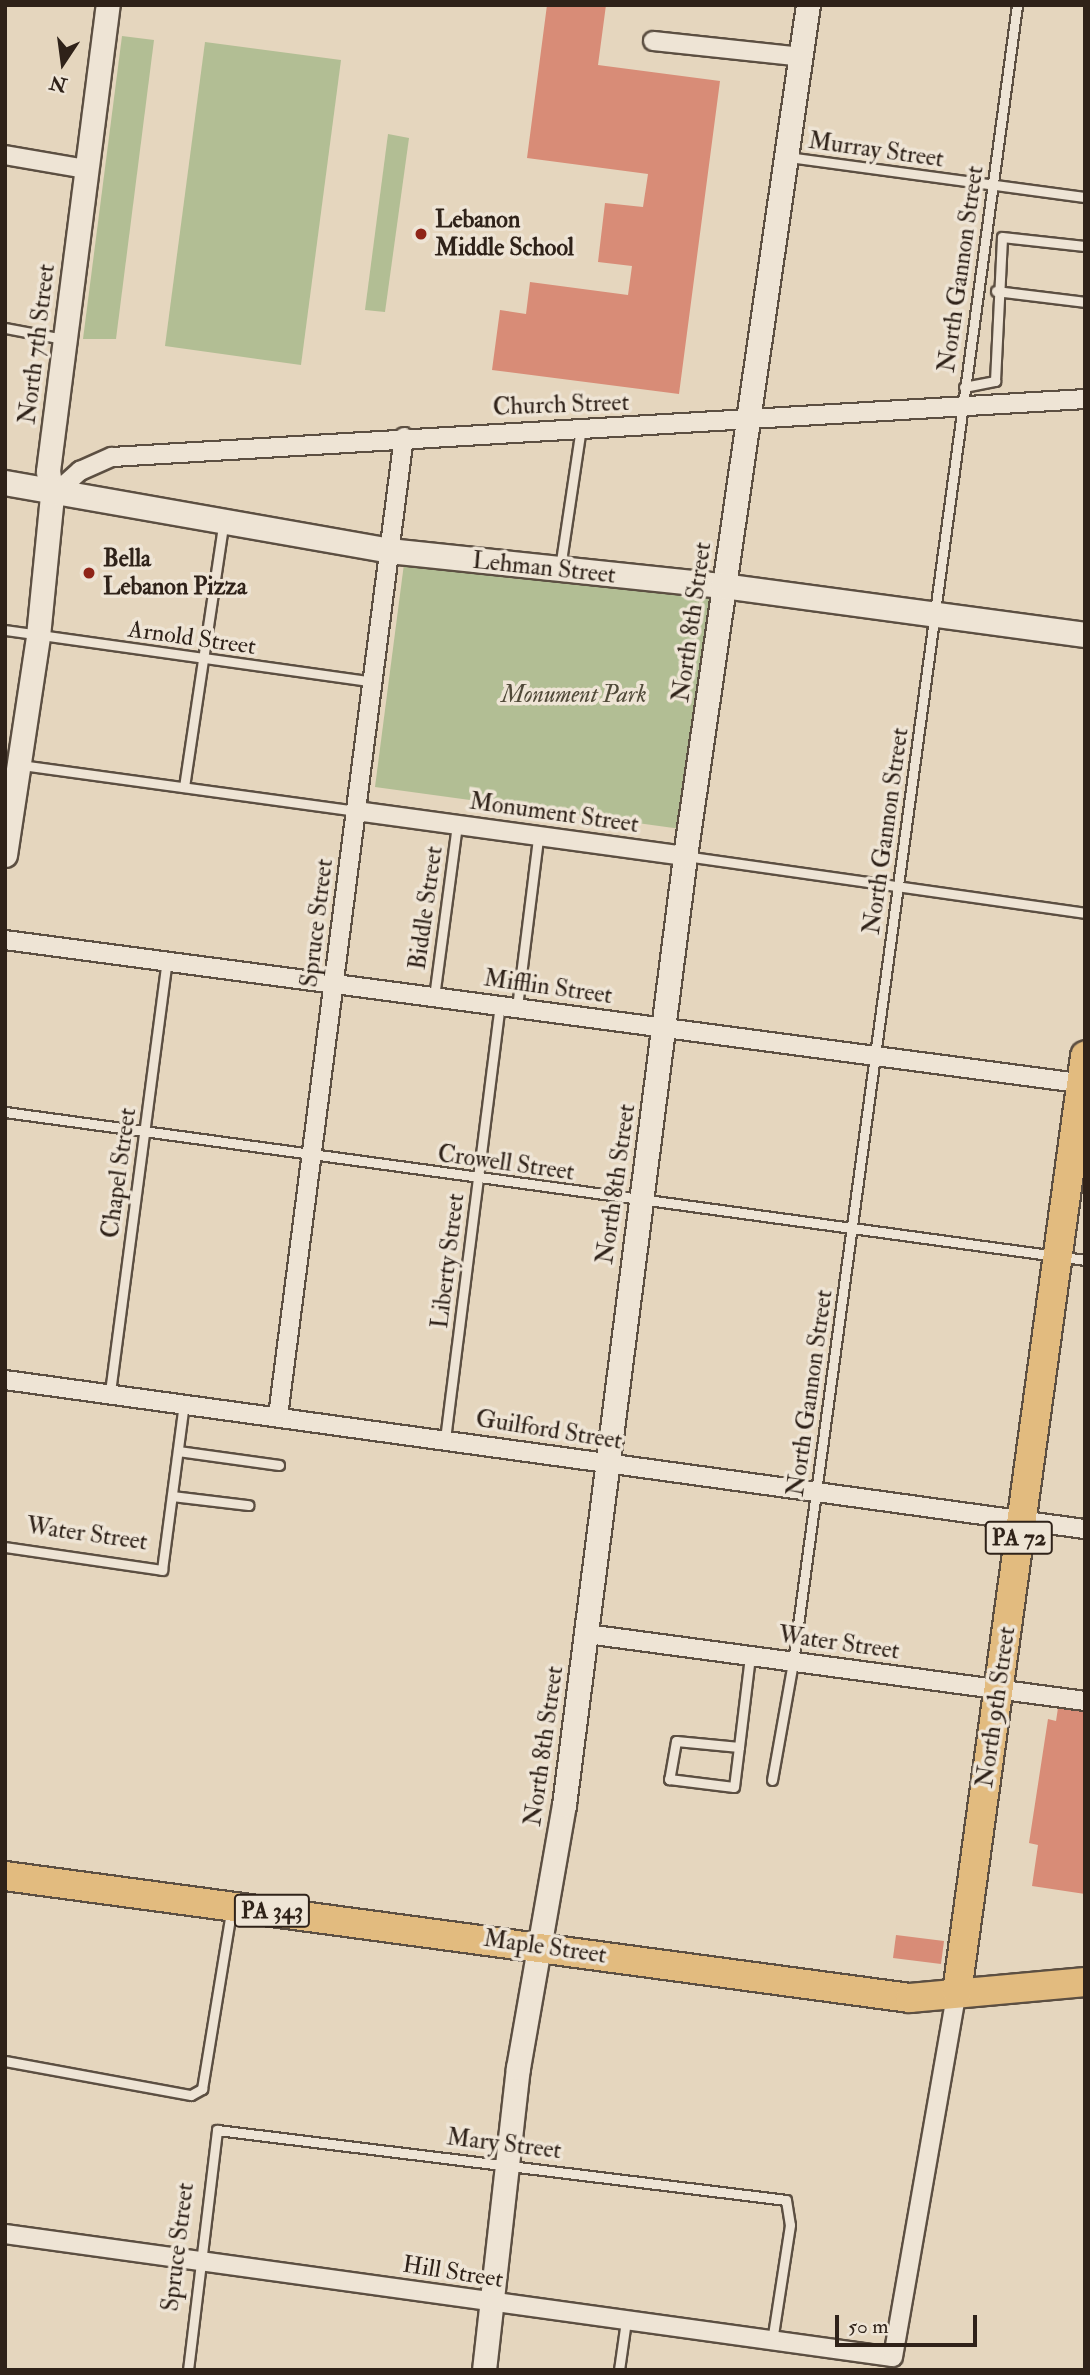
<!DOCTYPE html>
<html>
<head>
<meta charset="utf-8">
<style>
  body { margin:0 }
  #map { position:relative; width:1090px; height:2375px; overflow:hidden; background:#e5d6be; font-family:"IM FELL Double Pica",serif }
  div>[style] { position:absolute }
  .green>* { inset:0; background:#b2be94 }
  .building>* { inset:0; background:#d88c77 }
  .roads { filter:drop-shadow(2px 0 #5c4f42) drop-shadow(-2px 0 #5c4f42) drop-shadow(0 2px #5c4f42) drop-shadow(0 -2px #5c4f42) }
  .service>* { height:9px; margin:-4.5px; padding:0 4.5px; transform-origin:4.5px; border-radius:4.5px; background:#eee4d5 }
  .minor>* { height:18px; margin:-9px; padding:0 9px; transform-origin:9px; border-radius:9px; background:#eee4d5 }
  .tertiary>* { height:23px; margin:-11.5px; padding:0 11.5px; transform-origin:11.5px; border-radius:11.5px; background:#eee4d5 }
  .secondary>* { height:24px; margin:-12px; padding:0 12px; transform-origin:12px; border-radius:12px; background:#eee4d5 }
  .primary>* { height:28px; margin:-14px; padding:0 14px; transform-origin:14px; border-radius:14px; background:#e2bb7f }
  .dots>* { width:19px; height:19px; translate:-50% -50%; box-sizing:border-box; border:4px solid #eee4d5; border-radius:50% }
  span { translate:-50% -50%; white-space:nowrap; text-align:center; line-height:1.15; -webkit-text-stroke:7px #eee4d5; paint-order:stroke }
  .shield-label span { padding:2px 5px; background:#eee4d5; border:2px solid; border-radius:5px; -webkit-text-stroke-width:0 }
  .shield-label { font-size:23px; color:#2f2219; font-weight:700 }
  .street-label { font-size:24px; color:#2f2219 }
  .poi-label { font-size:24px; color:#2f2219; font-weight:700 }
  .left { translate:0 -50%; text-align:left }
  .park-label { font-size:24px; color:#504938; font-style:italic }
  .frame { position:absolute; inset:0; border:7px solid #2f2219; pointer-events:none }
  .north { position:absolute; left:28px; top:28px; width:70px; height:70px; -webkit-text-stroke:5px #eee4d5; paint-order:stroke; rotate:193deg; font-size:19px; font-weight:700; line-height:28px; text-align:center; color:#2f2219 }
  .north::after { content:''; display:block; margin:auto; width:24px; height:32px; background:#2f2219; clip-path:polygon(50% 0,100% 100%,50% 72%,0 100%) }
  .scale { position:absolute; left:835px; top:2315px; width:142px; height:32px; box-sizing:border-box; border:4px solid #2f2219; border-top:0; padding-left:9px; font-size:21px; line-height:24px; white-space:nowrap; color:#2f2219; -webkit-text-stroke:5px #eee4d5; paint-order:stroke }
</style>
</head>
<body>
<div id="map">
  <div class="green">
    <div style="clip-path:polygon(122px 36px,154px 40px,116px 339px,83px 339px)"></div>
    <div style="clip-path:polygon(205px 42px,341px 60px,301px 365px,165px 346px)"></div>
    <div style="clip-path:polygon(388px 134px,409px 138px,385px 312px,365px 310px)"></div>
    <div style="clip-path:polygon(405px 556px,714px 593px,681px 829px,375px 787px)"></div>
  </div>
  <div class="building">
    <div style="clip-path:polygon(547px 5px,606px 5px,598px 65px,720px 81px,679px 394px,492px 370px,500px 310px,526px 314px,530px 282px,628px 295px,632px 266px,598px 262px,605px 203px,643px 207px,648px 174px,527px 158px)"></div>
    <div style="clip-path:polygon(1058px 1708px,1085px 1712px,1085px 1894px,1032px 1886px,1038px 1845px,1029px 1843px,1048px 1719px,1056px 1721px)"></div>
    <div style="clip-path:polygon(896px 1935px,944px 1941px,941px 1964px,893px 1958px)"></div>
  </div>
  <div class="roads">
    <div class="service">
      <div style="left:788px;top:157px;width:300px;rotate:7.7deg"></div>
      <div style="left:996px;top:291px;width:90px;rotate:7deg"></div>
      <div style="left:5px;top:328px;width:59px;rotate:10.7deg"></div>
      <div style="left:964px;top:387px;width:32px;rotate:-11deg"></div>
      <div style="left:995px;top:381px;width:144px;rotate:-87.2deg"></div>
      <div style="left:1002px;top:237px;width:83px;rotate:6.2deg"></div>
      <div style="left:560px;top:568px;width:142px;rotate:-81.5deg"></div>
      <div style="left:5px;top:630px;width:372px;rotate:8deg"></div>
      <div style="left:21px;top:765px;width:338px;rotate:7.8deg"></div>
      <div style="left:184px;top:787px;width:264px;rotate:-81.5deg"></div>
      <div style="left:685px;top:856px;width:404px;rotate:8.1deg"></div>
      <div style="left:434px;top:997px;width:175px;rotate:-82.4deg"></div>
      <div style="left:517px;top:1007px;width:170px;rotate:-82.9deg"></div>
      <div style="left:5px;top:1112px;width:1090px;rotate:7.8deg"></div>
      <div style="left:110px;top:1392px;width:435px;rotate:-82.5deg"></div>
      <div style="left:445px;top:1439px;width:436px;rotate:-82.8deg"></div>
      <div style="left:178px;top:1451px;width:102px;rotate:7.9deg"></div>
      <div style="left:172px;top:1496px;width:77px;rotate:6.8deg"></div>
      <div style="left:5px;top:1547px;width:159px;rotate:8.3deg"></div>
      <div style="left:162px;top:1570px;width:167px;rotate:-82.5deg"></div>
      <div style="left:739px;top:1747px;width:63px;rotate:-174.6deg"></div>
      <div style="left:676px;top:1741px;width:39px;rotate:100deg"></div>
      <div style="left:669px;top:1779px;width:65px;rotate:7deg"></div>
      <div style="left:734px;top:1787px;width:40px;rotate:-82.9deg"></div>
      <div style="left:739px;top:1747px;width:92px;rotate:-83.1deg"></div>
      <div style="left:772px;top:1780px;width:120px;rotate:-79.9deg"></div>
      <div style="left:793px;top:1662px;width:1672px;rotate:-82.3deg"></div>
      <div style="left:5px;top:2061px;width:189px;rotate:10.4deg"></div>
      <div style="left:191px;top:2095px;width:13px;rotate:-29deg"></div>
      <div style="left:202px;top:2089px;width:180px;rotate:-80.7deg"></div>
      <div style="left:188px;top:2370px;width:242px;rotate:-83.1deg"></div>
      <div style="left:217px;top:2130px;width:573px;rotate:7.01deg"></div>
      <div style="left:786px;top:2200px;width:25px;rotate:81deg"></div>
      <div style="left:790px;top:2225px;width:117px;rotate:98.8deg"></div>
      <div style="left:619px;top:2370px;width:49px;rotate:-81.9deg"></div>
    </div>
    <div class="minor">
      <div style="left:653px;top:41px;width:150px;rotate:6.1deg"></div>
      <div style="left:5px;top:155px;width:81px;rotate:9.9deg"></div>
      <div style="left:52px;top:496px;width:38px;rotate:-42deg"></div>
      <div style="left:80px;top:471px;width:35px;rotate:-24deg"></div>
      <div style="left:112px;top:457px;width:975px;rotate:-3.41deg"></div>
      <div style="left:356px;top:811px;width:332px;rotate:7.8deg"></div>
      <div style="left:5px;top:940px;width:1090px;rotate:7.59deg"></div>
      <div style="left:5px;top:1380px;width:1090px;rotate:7.86deg"></div>
      <div style="left:278px;top:1416px;width:987px;rotate:-82.67deg"></div>
      <div style="left:587px;top:1634px;width:502px;rotate:7.66deg"></div>
      <div style="left:5px;top:2234px;width:896px;rotate:7.89deg"></div>
      <div style="left:893px;top:2357px;width:371px;rotate:-80.1deg"></div>
    </div>
    <div class="tertiary">
      <div style="left:5px;top:855px;width:221px;rotate:-81.4deg"></div>
      <div style="left:38px;top:636px;width:141px;rotate:-84.3deg"></div>
      <div style="left:52px;top:496px;width:25px;rotate:-99deg"></div>
      <div style="left:48px;top:471px;width:470px;rotate:-82.7deg"></div>
      <div style="left:484px;top:2370px;width:304px;rotate:-83.6deg"></div>
      <div style="left:518px;top:2068px;width:267px;rotate:-80.1deg"></div>
      <div style="left:564px;top:1805px;width:957px;rotate:-82.73deg"></div>
      <div style="left:685px;top:856px;width:860px;rotate:-81.78deg"></div>
    </div>
    <div class="secondary">
      <div style="left:5px;top:483px;width:390px;rotate:10deg"></div>
      <div style="left:389px;top:551px;width:336px;rotate:6deg"></div>
      <div style="left:723px;top:586px;width:365px;rotate:7.7deg"></div>
    </div>
    <div class="primary">
      <div style="left:5px;top:1876px;width:913px;rotate:7.68deg"></div>
      <div style="left:910px;top:1998px;width:176px;rotate:-5.2deg"></div>
      <div style="left:957px;top:1992px;width:945px;rotate:-82.21deg"></div>
    </div>
  </div>
  <div class="dots">
    <div style="left:421px;top:234px;background:#8f2418"></div>
    <div style="left:89px;top:573px;background:#8f2418"></div>
  </div>
  <div class="shield-label">
    <span style="left:1019px;top:1538px">PA 72</span>
    <span style="left:272px;top:1911px">PA 343</span>
  </div>
  <div class="street-label">
    <span style="left:876px;top:150px;rotate:8deg">Murray Street</span>
    <span style="left:961px;top:269px;rotate:-82deg">North Gannon Street</span>
    <span style="left:37px;top:344px;rotate:-83deg">North 7th Street</span>
    <span style="left:561px;top:405px;rotate:-2deg">Church Street</span>
    <span style="left:544px;top:568px;rotate:6deg">Lehman Street</span>
    <span style="left:692px;top:622px;rotate:-82deg">North 8th Street</span>
    <span style="left:192px;top:638px;rotate:8deg">Arnold Street</span>
    <span style="left:554px;top:813px;rotate:8deg">Monument Street</span>
    <span style="left:886px;top:831px;rotate:-82deg">North Gannon Street</span>
    <span style="left:426px;top:908px;rotate:-82deg">Biddle Street</span>
    <span style="left:317px;top:923px;rotate:-83deg">Spruce Street</span>
    <span style="left:548px;top:987px;rotate:8deg">Mifflin Street</span>
    <span style="left:506px;top:1163px;rotate:8deg">Crowell Street</span>
    <span style="left:119px;top:1173px;rotate:-82deg">Chapel Street</span>
    <span style="left:616px;top:1184px;rotate:-82deg">North 8th Street</span>
    <span style="left:448px;top:1261px;rotate:-83deg">Liberty Street</span>
    <span style="left:810px;top:1393px;rotate:-82deg">North Gannon Street</span>
    <span style="left:549px;top:1430px;rotate:9deg">Guilford Street</span>
    <span style="left:87px;top:1534px;rotate:8deg">Water Street</span>
    <span style="left:839px;top:1643px;rotate:8deg">Water Street</span>
    <span style="left:996px;top:1707px;rotate:-82deg">North 9th Street</span>
    <span style="left:544px;top:1746px;rotate:-82deg">North 8th Street</span>
    <span style="left:545px;top:1947px;rotate:8deg">Maple Street</span>
    <span style="left:504px;top:2144px;rotate:7deg">Mary Street</span>
    <span style="left:178px;top:2247px;rotate:-83deg">Spruce Street</span>
    <span style="left:453px;top:2272px;rotate:9deg">Hill Street</span>
  </div>
  <div class="poi-label">
    <span class="left" style="left:435px;top:234px">Lebanon<br>Middle School</span>
    <span class="left" style="left:103px;top:573px">Bella<br>Lebanon Pizza</span>
  </div>
  <div class="park-label">
    <span style="left:574px;top:695px">Monument Park</span>
  </div>
  <div class="frame"></div>
  <div class="north">N</div>
  <div class="scale">50 m</div>
</div>
</body>
</html>
